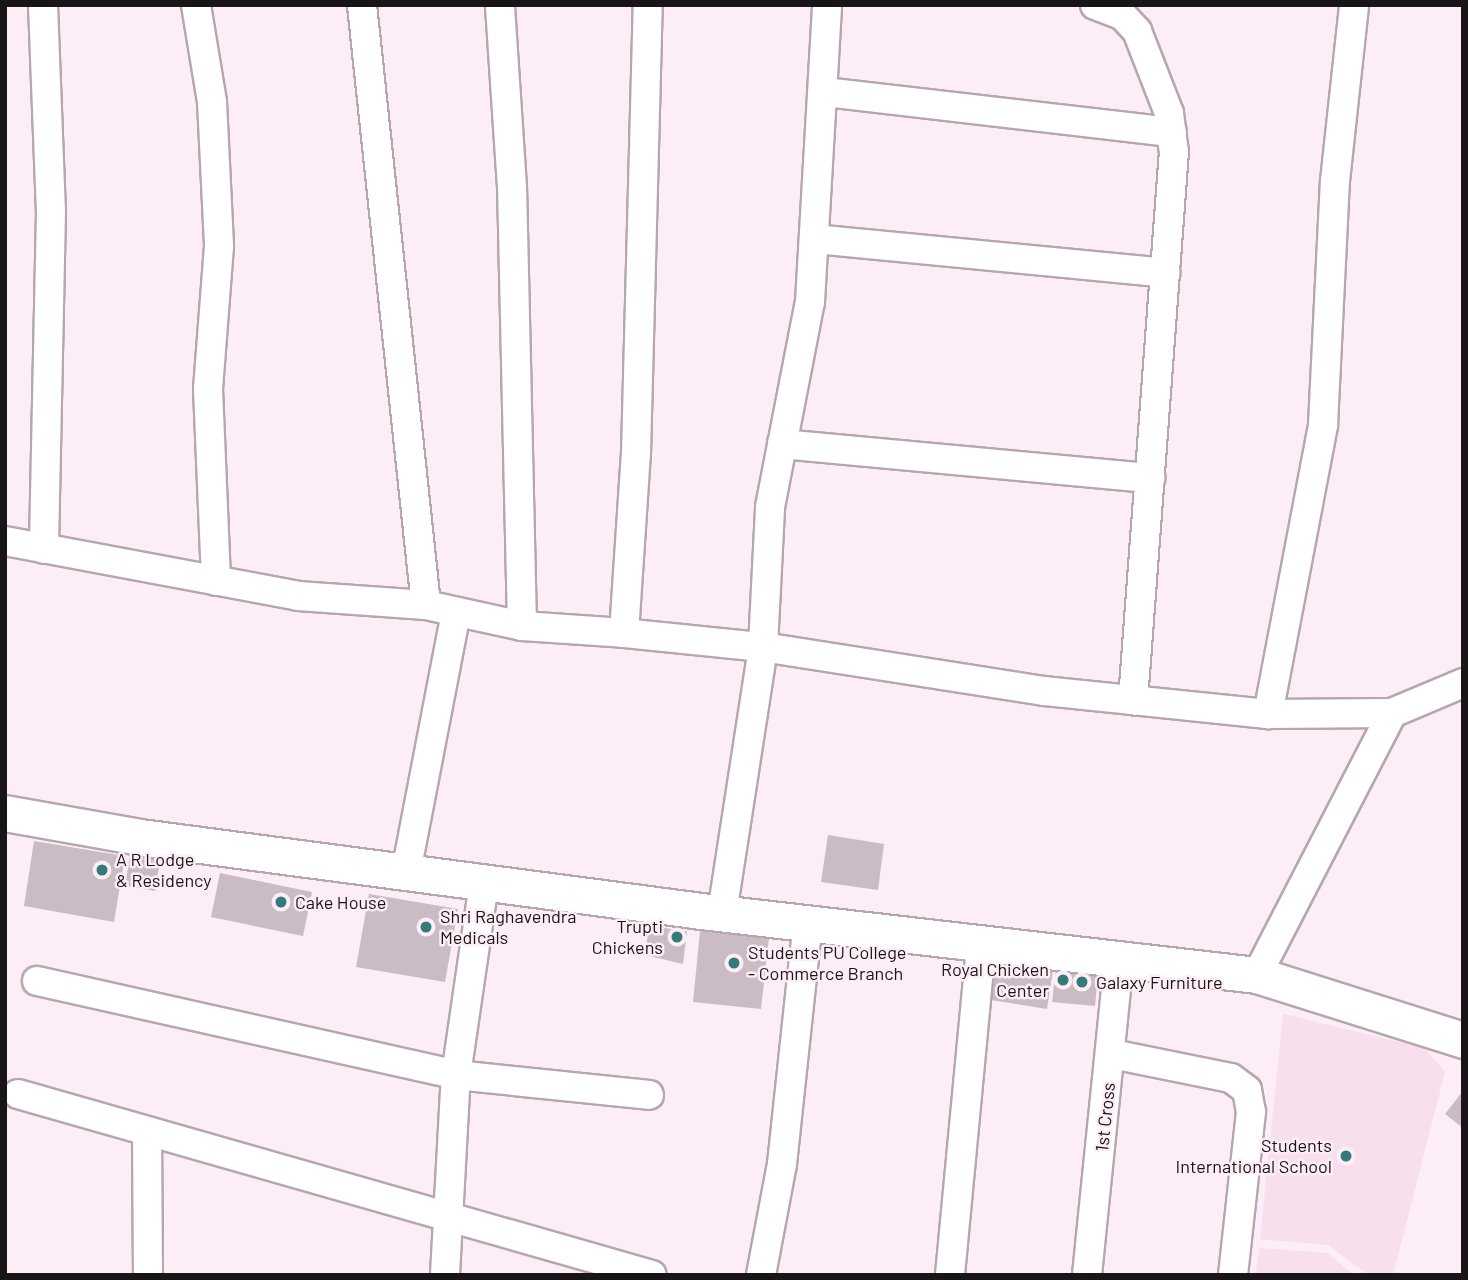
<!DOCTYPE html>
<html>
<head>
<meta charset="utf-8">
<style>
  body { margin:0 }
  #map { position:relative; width:1468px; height:1280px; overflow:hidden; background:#fdedf6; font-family:Barlow,sans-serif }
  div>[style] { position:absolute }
  .built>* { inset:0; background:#f7dfed }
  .building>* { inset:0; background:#cbbbc4 }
  .roads { filter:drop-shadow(2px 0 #b6a7af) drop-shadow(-2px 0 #b6a7af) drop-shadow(0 2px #b6a7af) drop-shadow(0 -2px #b6a7af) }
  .minor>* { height:28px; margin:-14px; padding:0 14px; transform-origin:14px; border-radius:14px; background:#fff }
  .tertiary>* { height:35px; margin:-17.5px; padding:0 17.5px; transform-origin:17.5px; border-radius:17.5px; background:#fff }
  .dots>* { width:19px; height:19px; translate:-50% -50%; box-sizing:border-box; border:4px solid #fdedf6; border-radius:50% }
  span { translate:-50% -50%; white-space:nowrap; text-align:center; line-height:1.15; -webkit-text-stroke:5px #fdedf6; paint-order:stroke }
  .poi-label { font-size:18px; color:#191417 }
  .left { translate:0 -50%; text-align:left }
  .right { translate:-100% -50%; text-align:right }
  .street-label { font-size:18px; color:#191417 }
  .frame { position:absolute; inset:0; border:7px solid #191417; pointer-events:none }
</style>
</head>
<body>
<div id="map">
  <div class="built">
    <div style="clip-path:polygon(1283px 1014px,1424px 1048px,1445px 1072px,1393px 1275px,1369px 1275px,1328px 1245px,1260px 1239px)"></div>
    <div style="clip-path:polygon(1260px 1248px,1327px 1253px,1354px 1275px,1255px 1275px)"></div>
  </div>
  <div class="building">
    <div style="clip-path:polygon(828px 835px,884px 844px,878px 890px,821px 882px)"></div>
    <div style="clip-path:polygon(34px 841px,125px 856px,114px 922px,24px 906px)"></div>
    <div style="clip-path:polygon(130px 855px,160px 860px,155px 891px,125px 886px)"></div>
    <div style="clip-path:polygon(220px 873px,312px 892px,303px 936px,211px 917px)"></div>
    <div style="clip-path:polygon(369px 894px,458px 909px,445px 982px,356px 967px)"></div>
    <div style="clip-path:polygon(649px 926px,687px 931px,683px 964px,645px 955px)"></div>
    <div style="clip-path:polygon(700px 931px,769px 938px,761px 1009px,693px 1002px)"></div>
    <div style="clip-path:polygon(996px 962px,1053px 970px,1047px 1009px,991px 1000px)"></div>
    <div style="clip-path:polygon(1056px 969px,1098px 974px,1095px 1006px,1052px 1002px)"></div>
    <div style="clip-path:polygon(1463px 1091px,1463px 1128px,1445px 1114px)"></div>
  </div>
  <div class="roads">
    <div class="minor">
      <div style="left:43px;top:5px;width:206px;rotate:87.8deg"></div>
      <div style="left:51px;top:211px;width:338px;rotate:91.2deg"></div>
      <div style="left:196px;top:5px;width:98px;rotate:80.6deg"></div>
      <div style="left:212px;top:102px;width:144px;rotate:87.2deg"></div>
      <div style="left:219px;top:246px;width:143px;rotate:94.4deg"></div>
      <div style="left:208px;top:389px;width:192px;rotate:87.6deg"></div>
      <div style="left:1095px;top:5px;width:30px;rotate:21deg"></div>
      <div style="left:1123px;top:16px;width:21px;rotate:47deg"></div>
      <div style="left:1137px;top:31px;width:88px;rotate:68.7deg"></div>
      <div style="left:1169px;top:113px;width:38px;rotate:83deg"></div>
      <div style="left:1174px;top:151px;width:551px;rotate:94.27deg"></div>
      <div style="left:825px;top:92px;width:349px;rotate:6.6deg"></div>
      <div style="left:814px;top:239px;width:353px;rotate:5.5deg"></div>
      <div style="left:782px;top:444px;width:370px;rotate:5.3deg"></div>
      <div style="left:5px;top:541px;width:298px;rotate:10.6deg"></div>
      <div style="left:298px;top:596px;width:128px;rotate:4deg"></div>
      <div style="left:426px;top:605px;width:603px;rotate:-96.09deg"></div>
      <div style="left:426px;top:605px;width:98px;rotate:12.3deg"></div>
      <div style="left:522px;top:626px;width:439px;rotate:-91.3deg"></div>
      <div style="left:512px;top:187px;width:182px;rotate:-93.8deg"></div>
      <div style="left:522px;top:626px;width:102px;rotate:3.9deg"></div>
      <div style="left:624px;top:633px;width:179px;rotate:-86.2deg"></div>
      <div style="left:636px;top:454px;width:449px;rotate:-88.5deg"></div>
      <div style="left:624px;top:633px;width:140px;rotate:5.8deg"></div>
      <div style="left:763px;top:647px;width:140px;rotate:-87.1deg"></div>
      <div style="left:770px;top:507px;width:209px;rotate:-79deg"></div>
      <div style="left:810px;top:302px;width:297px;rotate:-86.7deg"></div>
      <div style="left:1268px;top:714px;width:124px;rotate:-0.5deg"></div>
      <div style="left:1392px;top:713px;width:77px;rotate:-22.9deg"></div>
      <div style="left:406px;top:872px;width:265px;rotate:-79.1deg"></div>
      <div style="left:722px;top:913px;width:269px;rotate:-81.2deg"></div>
      <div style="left:763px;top:647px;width:285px;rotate:8.9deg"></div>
      <div style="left:1045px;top:691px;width:224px;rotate:5.9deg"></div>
      <div style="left:1268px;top:714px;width:294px;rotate:-79.2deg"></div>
      <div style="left:1323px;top:425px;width:244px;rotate:-87.2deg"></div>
      <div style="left:1335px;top:181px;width:177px;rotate:-83.8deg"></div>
      <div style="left:1257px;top:975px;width:295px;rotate:-62.7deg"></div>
      <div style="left:37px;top:981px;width:429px;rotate:12.6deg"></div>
      <div style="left:456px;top:1075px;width:194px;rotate:5.9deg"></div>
      <div style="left:1112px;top:1054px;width:121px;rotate:11.4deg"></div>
      <div style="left:1231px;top:1078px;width:20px;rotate:37deg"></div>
      <div style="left:1247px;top:1090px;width:22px;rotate:80deg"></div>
      <div style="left:1251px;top:1112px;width:164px;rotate:96.3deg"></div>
      <div style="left:18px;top:1094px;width:659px;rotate:15.93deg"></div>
      <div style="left:147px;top:1132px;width:143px;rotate:89.6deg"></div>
      <div style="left:445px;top:1275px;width:200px;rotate:-86.9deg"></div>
      <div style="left:456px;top:1075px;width:194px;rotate:-81.7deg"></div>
      <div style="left:761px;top:1275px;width:113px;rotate:-79.3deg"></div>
      <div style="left:782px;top:1164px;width:244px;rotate:-83.9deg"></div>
      <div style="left:950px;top:1275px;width:332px;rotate:-84.6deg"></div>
      <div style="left:1087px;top:1275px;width:319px;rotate:-84.2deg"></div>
    </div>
    <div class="tertiary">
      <div style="left:5px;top:813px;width:137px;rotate:10.1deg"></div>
      <div style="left:140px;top:837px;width:566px;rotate:7.51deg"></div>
      <div style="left:701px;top:911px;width:560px;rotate:6.57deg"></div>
      <div style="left:1257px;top:975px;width:216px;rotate:17.5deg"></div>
    </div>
  </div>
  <div class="dots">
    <div style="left:102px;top:870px;background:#327b78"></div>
    <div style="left:281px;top:902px;background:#327b78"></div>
    <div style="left:426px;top:927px;background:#327b78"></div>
    <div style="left:677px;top:937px;background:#327b78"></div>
    <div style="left:734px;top:963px;background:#327b78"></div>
    <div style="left:1063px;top:980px;background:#327b78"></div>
    <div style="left:1082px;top:982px;background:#327b78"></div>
    <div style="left:1346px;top:1156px;background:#327b78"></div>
  </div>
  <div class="poi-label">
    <span class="left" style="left:116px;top:870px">A R Lodge<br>&amp; Residency</span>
    <span class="left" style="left:295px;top:902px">Cake House</span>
    <span class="left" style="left:440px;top:927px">Shri Raghavendra<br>Medicals</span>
    <span class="right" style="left:663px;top:937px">Trupti<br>Chickens</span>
    <span class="left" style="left:748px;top:963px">Students PU College<br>- Commerce Branch</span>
    <span class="right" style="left:1049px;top:980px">Royal Chicken<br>Center</span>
    <span class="left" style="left:1096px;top:982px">Galaxy Furniture</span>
    <span class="right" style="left:1332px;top:1156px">Students<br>International School</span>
  </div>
  <div class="street-label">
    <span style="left:1105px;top:1117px;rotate:-84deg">1st Cross</span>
  </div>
  <div class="frame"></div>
</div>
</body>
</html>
